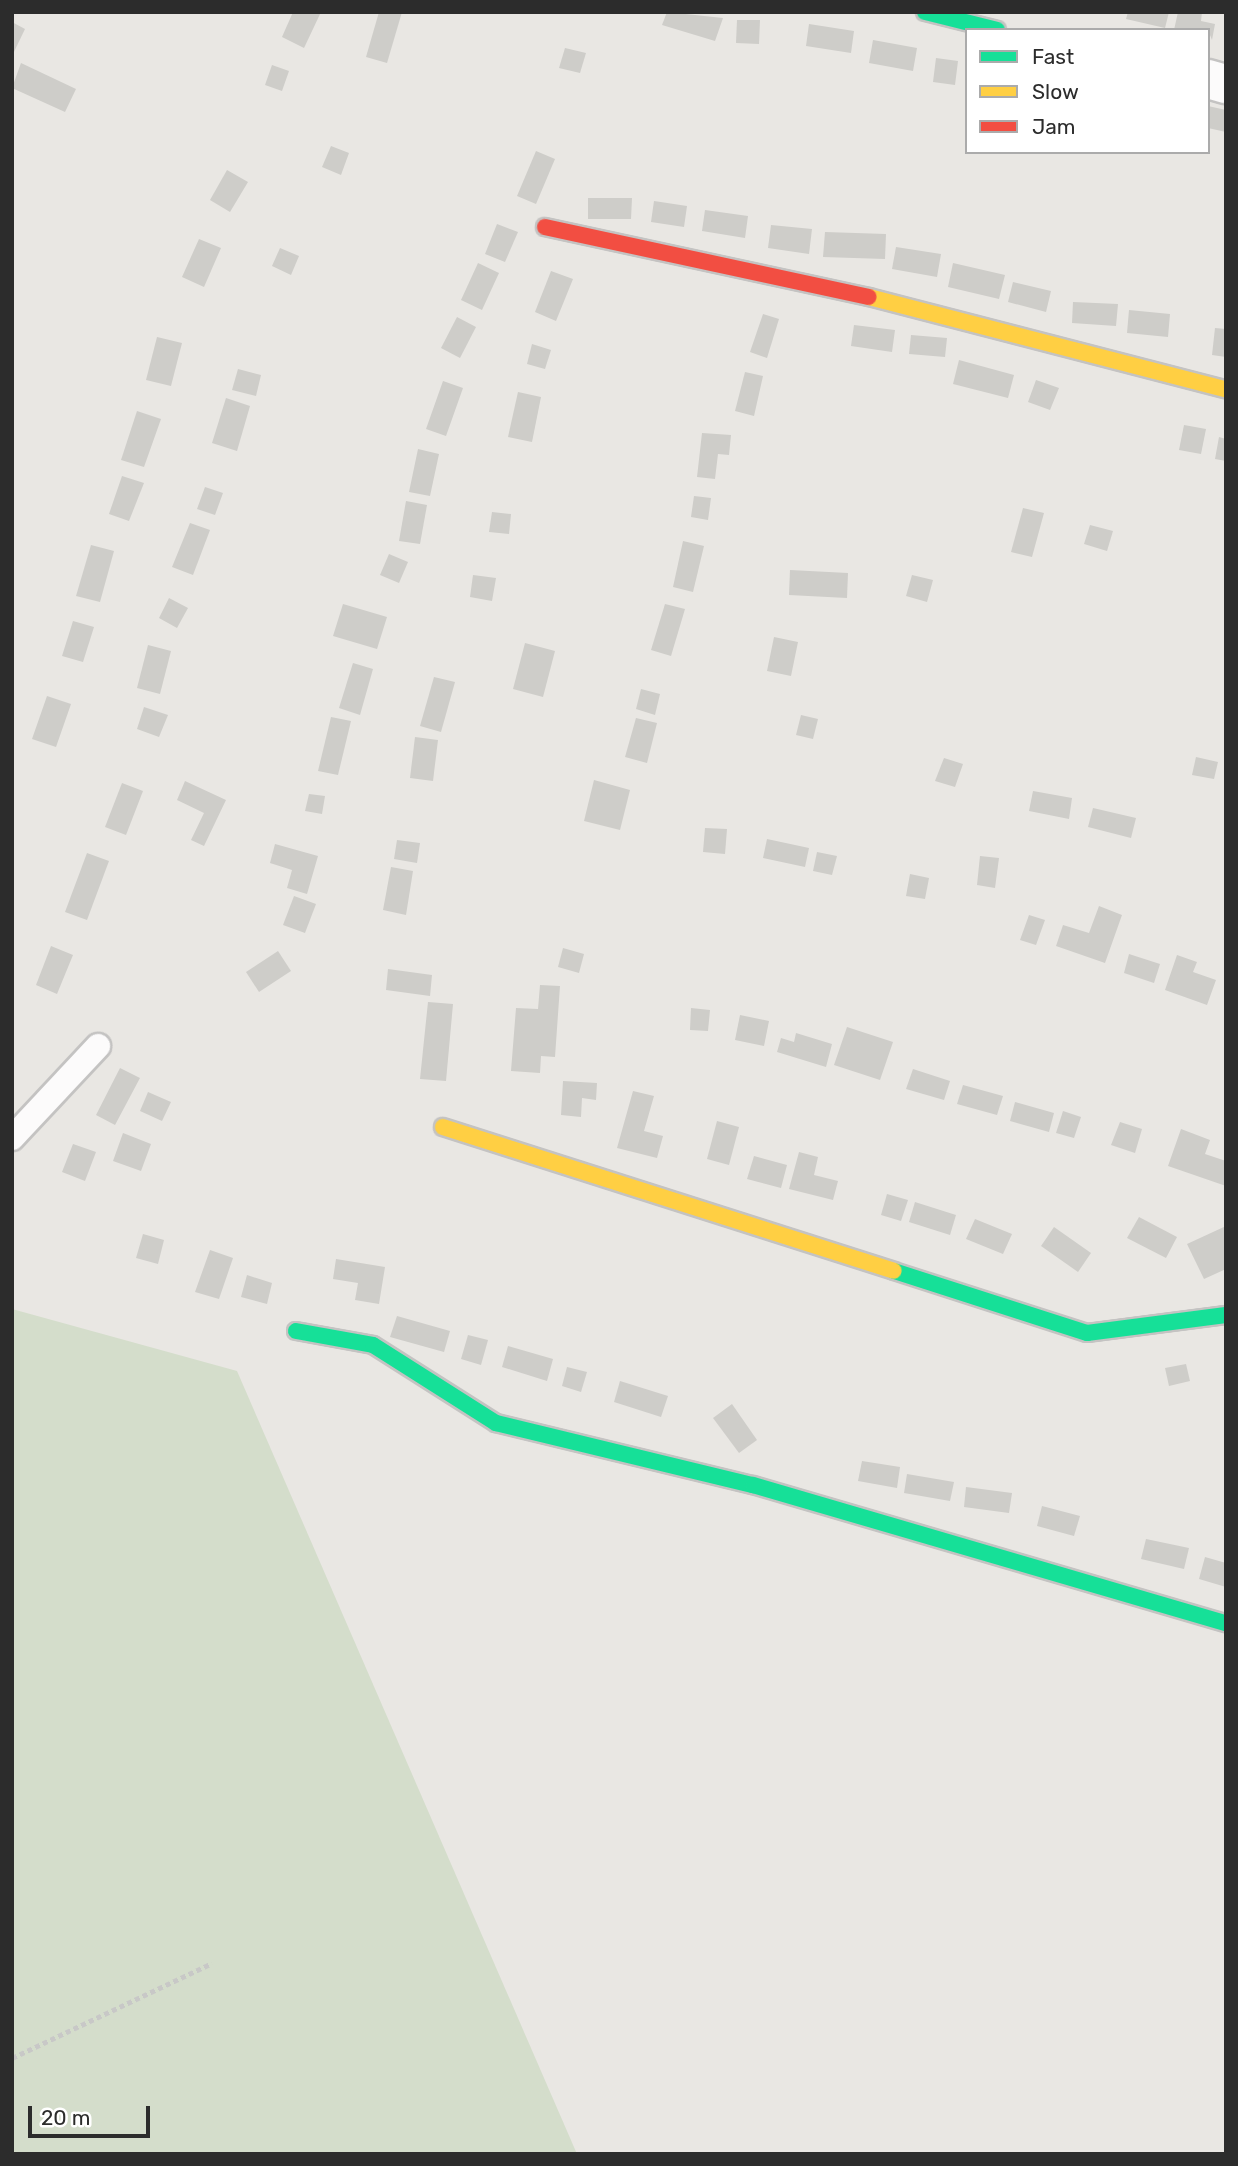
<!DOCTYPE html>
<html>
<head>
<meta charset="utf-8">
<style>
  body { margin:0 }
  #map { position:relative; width:1238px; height:2166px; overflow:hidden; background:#e9e7e3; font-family:Rubik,sans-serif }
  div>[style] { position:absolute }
  .cemetery>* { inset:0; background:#d4ddcb }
  .building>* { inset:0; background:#cecdc9 }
  .path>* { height:4.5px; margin-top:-2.25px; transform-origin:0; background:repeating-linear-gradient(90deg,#c8c8c7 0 5px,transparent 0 8.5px) }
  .roads { filter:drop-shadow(2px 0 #c4c3c2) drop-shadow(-2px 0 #c4c3c2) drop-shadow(0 2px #c4c3c2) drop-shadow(0 -2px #c4c3c2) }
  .lane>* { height:24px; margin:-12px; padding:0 12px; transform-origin:12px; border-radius:12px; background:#fcfbfb }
  .street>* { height:38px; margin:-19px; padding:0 19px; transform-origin:19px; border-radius:19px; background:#fcfbfb }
  .fast>* { height:16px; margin:-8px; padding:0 8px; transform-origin:8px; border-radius:8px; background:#16e098 }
  .slow>* { height:16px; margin:-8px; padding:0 8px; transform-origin:8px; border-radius:8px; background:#ffcf43 }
  .jam>* { height:16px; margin:-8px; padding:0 8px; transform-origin:8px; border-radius:8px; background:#f24e42 }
  span { translate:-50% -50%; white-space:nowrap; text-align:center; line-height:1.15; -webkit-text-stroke:5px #fff; paint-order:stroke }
  .frame { position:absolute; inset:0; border:14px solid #2c2c2c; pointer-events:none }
  .legend { position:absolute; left:965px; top:28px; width:245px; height:126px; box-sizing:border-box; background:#fff; border:2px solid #ababab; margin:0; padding:9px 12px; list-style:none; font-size:21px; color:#2c2c2c }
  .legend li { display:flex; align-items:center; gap:14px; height:35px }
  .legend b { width:35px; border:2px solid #ababab }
  .scale { position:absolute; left:28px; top:2106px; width:122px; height:32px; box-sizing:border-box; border:4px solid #2c2c2c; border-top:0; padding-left:9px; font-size:21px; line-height:24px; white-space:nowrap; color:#2c2c2c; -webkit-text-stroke:5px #fff; paint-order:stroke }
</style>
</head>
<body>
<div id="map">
  <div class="cemetery">
    <div style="clip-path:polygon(12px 1309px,237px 1371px,577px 2154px,12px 2154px)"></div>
  </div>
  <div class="building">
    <div style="clip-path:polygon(293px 12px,321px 12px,304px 48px,282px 37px)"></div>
    <div style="clip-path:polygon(379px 12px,402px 12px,387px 63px,366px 57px)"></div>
    <div style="clip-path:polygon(667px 12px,723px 18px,715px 41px,662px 25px)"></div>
    <div style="clip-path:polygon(1128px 12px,1169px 12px,1165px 28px,1126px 19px)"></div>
    <div style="clip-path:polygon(1178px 12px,1202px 12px,1201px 21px,1215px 24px,1212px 40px,1208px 30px,1174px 30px)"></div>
    <div style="clip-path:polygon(737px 20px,760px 20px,759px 44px,736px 43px)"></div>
    <div style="clip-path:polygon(12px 22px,25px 29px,12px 56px)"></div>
    <div style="clip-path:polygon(809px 24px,854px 31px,851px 53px,806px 46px)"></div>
    <div style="clip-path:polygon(873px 40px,917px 48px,913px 71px,869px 63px)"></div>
    <div style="clip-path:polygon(565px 48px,586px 53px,580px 73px,559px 68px)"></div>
    <div style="clip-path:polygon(936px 58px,958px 61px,955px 85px,933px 82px)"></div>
    <div style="clip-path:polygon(21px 63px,76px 89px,65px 112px,12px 88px)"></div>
    <div style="clip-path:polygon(272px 65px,289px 71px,282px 91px,265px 85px)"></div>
    <div style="clip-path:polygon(1208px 106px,1226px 110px,1226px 132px,1208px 128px)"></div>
    <div style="clip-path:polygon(331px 146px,349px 153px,341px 175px,322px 167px)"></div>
    <div style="clip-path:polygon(536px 151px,555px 159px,536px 204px,517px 196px)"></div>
    <div style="clip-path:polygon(227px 170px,248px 182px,230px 212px,210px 200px)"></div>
    <div style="clip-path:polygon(588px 198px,632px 198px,631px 219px,588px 219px)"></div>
    <div style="clip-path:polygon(654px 201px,687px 206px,684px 227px,651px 222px)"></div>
    <div style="clip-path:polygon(705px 210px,748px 216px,745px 238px,702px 231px)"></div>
    <div style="clip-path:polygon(497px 224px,518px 232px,505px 262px,485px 254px)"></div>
    <div style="clip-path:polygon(771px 225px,812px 229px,809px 254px,768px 248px)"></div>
    <div style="clip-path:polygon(825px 232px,886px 234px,885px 259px,823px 257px)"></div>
    <div style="clip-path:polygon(199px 239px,221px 248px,204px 287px,182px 277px)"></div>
    <div style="clip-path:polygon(896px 247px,941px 254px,937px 277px,892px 269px)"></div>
    <div style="clip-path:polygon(280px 248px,299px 256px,291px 275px,272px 266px)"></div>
    <div style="clip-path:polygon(478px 263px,499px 273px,482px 310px,461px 300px)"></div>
    <div style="clip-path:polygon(953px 263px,1005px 275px,999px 299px,948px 287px)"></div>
    <div style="clip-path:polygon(551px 271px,573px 279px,556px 321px,535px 312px)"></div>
    <div style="clip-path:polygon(1013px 282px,1051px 291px,1046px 312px,1008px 302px)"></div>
    <div style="clip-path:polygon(1073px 302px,1118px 304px,1116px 326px,1072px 323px)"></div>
    <div style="clip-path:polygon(1129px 310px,1170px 314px,1168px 337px,1127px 333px)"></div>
    <div style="clip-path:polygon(763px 314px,779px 319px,767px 358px,750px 352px)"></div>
    <div style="clip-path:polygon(457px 317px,476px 327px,460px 358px,441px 348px)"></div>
    <div style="clip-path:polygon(854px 325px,895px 330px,892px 352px,851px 346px)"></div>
    <div style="clip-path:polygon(1215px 328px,1226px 329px,1226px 357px,1212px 355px)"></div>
    <div style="clip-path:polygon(911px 335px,947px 338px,945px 357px,909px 354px)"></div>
    <div style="clip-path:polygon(157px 337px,182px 343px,171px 386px,146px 380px)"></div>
    <div style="clip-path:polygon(532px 344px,551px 350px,545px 369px,527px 364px)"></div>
    <div style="clip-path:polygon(959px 360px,1014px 375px,1008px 398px,953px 384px)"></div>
    <div style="clip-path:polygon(238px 369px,261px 375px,256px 396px,232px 390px)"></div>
    <div style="clip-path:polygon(745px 372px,763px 376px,754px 416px,735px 411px)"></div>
    <div style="clip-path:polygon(1036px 380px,1059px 388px,1050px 410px,1028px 402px)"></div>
    <div style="clip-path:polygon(443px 381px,463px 388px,446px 436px,426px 429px)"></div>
    <div style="clip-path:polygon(518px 392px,541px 397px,532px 442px,508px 437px)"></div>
    <div style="clip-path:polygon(226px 398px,250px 406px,237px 451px,212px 443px)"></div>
    <div style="clip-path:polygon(137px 411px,161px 419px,144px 467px,121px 460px)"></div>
    <div style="clip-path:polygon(1184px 425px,1206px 429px,1201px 454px,1179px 450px)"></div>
    <div style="clip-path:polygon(702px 433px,731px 435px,729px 455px,718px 454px,715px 479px,697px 477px)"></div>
    <div style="clip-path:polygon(1219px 437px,1226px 439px,1226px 461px,1215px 459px)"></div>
    <div style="clip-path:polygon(418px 449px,439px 454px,430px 496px,409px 492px)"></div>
    <div style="clip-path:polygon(122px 476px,144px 483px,129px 521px,109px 514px)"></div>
    <div style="clip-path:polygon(205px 487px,223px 493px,215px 515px,197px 509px)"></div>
    <div style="clip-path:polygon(694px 496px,711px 498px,708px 520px,691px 517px)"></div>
    <div style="clip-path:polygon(406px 501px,427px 505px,420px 544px,399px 541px)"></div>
    <div style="clip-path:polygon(1023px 508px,1044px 513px,1032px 557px,1011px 552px)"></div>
    <div style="clip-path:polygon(492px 512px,511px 514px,509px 534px,489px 532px)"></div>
    <div style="clip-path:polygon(190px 523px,210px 530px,193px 575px,172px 567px)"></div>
    <div style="clip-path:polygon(1090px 525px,1113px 531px,1107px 551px,1084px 544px)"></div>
    <div style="clip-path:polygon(683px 541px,704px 546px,693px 592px,673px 587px)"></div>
    <div style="clip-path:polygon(91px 545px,114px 551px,100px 602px,76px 596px)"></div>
    <div style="clip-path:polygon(389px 554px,408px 562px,399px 583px,380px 575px)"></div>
    <div style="clip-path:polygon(790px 570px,848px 573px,847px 598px,789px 595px)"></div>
    <div style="clip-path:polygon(473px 575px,496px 578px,492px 601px,470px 597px)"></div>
    <div style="clip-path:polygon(912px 575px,933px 580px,927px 602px,906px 596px)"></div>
    <div style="clip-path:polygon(169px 598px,188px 608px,177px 628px,159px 618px)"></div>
    <div style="clip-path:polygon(343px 604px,387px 617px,377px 649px,333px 636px)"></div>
    <div style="clip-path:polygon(665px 604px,685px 609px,671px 656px,651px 650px)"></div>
    <div style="clip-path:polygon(73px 621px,94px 627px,83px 662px,62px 656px)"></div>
    <div style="clip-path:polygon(774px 637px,798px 642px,791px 676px,767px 671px)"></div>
    <div style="clip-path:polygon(525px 643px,555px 651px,543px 697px,513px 689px)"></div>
    <div style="clip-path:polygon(148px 645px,171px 651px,160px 694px,137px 688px)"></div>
    <div style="clip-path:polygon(353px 663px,373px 669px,360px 715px,339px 708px)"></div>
    <div style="clip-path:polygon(434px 677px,455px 682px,441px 732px,420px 726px)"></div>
    <div style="clip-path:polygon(641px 689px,660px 694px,655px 715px,636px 709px)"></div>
    <div style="clip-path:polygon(47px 696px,71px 704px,56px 747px,32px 739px)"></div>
    <div style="clip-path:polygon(144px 707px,168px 715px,159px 737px,137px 729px)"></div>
    <div style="clip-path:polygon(801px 715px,818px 719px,813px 739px,796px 735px)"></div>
    <div style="clip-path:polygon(331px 717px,351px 721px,338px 775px,318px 771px)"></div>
    <div style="clip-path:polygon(636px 718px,657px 723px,647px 763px,625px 757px)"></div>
    <div style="clip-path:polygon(415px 737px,438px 740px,433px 781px,410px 778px)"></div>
    <div style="clip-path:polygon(1196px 757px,1218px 762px,1214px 779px,1192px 775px)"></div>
    <div style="clip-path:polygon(944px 758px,963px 764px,955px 787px,935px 781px)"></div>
    <div style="clip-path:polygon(594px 780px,630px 790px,620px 830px,584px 821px)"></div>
    <div style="clip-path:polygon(185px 781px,226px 800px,204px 846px,191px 840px,204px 813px,177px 800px)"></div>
    <div style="clip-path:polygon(122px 783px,143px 791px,126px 835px,105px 827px)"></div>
    <div style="clip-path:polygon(1033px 791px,1072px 798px,1069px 819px,1029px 811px)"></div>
    <div style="clip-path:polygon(309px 794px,325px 796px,322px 814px,305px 811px)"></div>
    <div style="clip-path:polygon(1093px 808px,1136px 818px,1131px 838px,1088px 827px)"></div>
    <div style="clip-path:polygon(705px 828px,727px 829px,725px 854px,703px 852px)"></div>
    <div style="clip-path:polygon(767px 839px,809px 848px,805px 867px,763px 858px)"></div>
    <div style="clip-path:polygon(397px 840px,420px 843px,417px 863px,394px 859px)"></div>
    <div style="clip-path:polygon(275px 844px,318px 856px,307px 894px,287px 888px,292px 870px,270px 863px)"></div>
    <div style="clip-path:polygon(817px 852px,837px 856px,832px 875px,813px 871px)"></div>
    <div style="clip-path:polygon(87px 853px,109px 861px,87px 920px,65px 912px)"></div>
    <div style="clip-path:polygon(980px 856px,999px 858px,995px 888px,977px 885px)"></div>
    <div style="clip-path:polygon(391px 867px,413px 871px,406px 915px,383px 910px)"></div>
    <div style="clip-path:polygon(910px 874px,929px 878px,925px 899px,906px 896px)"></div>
    <div style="clip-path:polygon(294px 896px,316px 904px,305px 933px,283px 925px)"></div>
    <div style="clip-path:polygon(1099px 906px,1122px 915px,1105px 963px,1056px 946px,1063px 925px,1089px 933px)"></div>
    <div style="clip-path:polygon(1029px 915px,1045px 920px,1036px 945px,1020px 940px)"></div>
    <div style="clip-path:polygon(51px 946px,73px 955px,57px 994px,36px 985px)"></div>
    <div style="clip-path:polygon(563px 948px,584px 954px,579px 973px,558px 967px)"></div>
    <div style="clip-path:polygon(278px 951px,291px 971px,259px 992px,246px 972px)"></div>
    <div style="clip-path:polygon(1129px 954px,1160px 964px,1154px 983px,1124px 973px)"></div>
    <div style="clip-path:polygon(1177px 955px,1197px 962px,1193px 972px,1216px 980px,1207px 1005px,1165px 990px)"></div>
    <div style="clip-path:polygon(388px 969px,432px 975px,430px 996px,386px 990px)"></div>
    <div style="clip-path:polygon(540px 985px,560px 986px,555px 1057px,541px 1056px,540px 1073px,511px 1071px,516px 1008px,538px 1009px)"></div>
    <div style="clip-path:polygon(428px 1002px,453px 1004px,446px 1081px,420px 1079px)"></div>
    <div style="clip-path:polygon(691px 1008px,710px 1010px,708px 1031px,690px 1030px)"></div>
    <div style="clip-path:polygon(740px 1015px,769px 1021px,764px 1046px,735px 1040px)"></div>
    <div style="clip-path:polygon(847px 1027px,893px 1042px,880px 1080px,834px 1065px)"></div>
    <div style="clip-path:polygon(796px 1033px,832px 1044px,826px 1067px,777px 1052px,781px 1038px,794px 1042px)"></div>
    <div style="clip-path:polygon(120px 1068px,140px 1078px,115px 1125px,96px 1115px)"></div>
    <div style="clip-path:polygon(913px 1069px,950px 1081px,944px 1100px,906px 1089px)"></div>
    <div style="clip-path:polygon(563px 1081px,597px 1083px,596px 1100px,582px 1098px,581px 1117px,561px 1115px)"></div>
    <div style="clip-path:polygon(963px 1085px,1003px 1096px,997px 1115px,957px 1104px)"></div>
    <div style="clip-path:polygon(633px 1091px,654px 1096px,644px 1131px,663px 1136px,657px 1158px,617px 1148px)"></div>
    <div style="clip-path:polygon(148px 1092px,171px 1102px,162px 1121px,140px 1111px)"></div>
    <div style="clip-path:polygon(1015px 1102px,1054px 1113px,1049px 1132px,1010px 1121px)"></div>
    <div style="clip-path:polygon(1063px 1111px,1081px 1117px,1074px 1138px,1056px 1133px)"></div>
    <div style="clip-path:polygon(717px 1121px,739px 1127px,729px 1165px,707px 1159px)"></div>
    <div style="clip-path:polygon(1120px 1122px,1142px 1129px,1135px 1153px,1111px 1145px)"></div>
    <div style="clip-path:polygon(1181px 1129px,1210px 1140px,1205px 1154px,1226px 1161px,1226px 1186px,1168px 1166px)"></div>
    <div style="clip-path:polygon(123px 1133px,151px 1144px,141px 1171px,113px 1161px)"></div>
    <div style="clip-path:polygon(73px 1144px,96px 1152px,85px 1181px,62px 1172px)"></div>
    <div style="clip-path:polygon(799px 1152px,818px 1157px,814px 1175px,838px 1181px,833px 1200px,789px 1189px)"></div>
    <div style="clip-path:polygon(754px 1156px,787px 1165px,781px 1188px,747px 1179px)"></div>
    <div style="clip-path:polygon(887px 1194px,908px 1200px,901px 1221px,881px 1215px)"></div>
    <div style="clip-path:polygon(915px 1202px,956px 1215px,950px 1235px,909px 1222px)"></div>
    <div style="clip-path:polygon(1139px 1217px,1177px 1237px,1166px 1258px,1127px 1238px)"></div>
    <div style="clip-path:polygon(975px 1219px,1012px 1234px,1003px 1254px,966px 1239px)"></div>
    <div style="clip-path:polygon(1226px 1226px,1226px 1269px,1204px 1279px,1187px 1244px)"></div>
    <div style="clip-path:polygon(1054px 1227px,1091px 1253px,1078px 1272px,1041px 1246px)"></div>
    <div style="clip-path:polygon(143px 1234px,164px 1240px,158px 1264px,136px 1258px)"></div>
    <div style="clip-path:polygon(210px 1250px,233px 1258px,219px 1299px,195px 1292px)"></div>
    <div style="clip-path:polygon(336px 1259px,385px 1267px,379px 1304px,355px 1300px,358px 1283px,333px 1279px)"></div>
    <div style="clip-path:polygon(247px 1275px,272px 1283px,267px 1304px,241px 1297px)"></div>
    <div style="clip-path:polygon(397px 1316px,450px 1331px,444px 1352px,390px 1337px)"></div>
    <div style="clip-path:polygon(468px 1335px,488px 1340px,481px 1365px,461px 1359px)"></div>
    <div style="clip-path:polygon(508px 1346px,553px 1359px,547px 1381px,502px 1367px)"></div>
    <div style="clip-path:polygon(1186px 1364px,1190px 1381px,1169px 1386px,1165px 1368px)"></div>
    <div style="clip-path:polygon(567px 1367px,587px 1372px,581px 1392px,562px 1386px)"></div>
    <div style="clip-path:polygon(620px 1381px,668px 1396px,661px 1417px,614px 1402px)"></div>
    <div style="clip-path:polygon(732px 1404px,757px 1440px,739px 1453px,713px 1418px)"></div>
    <div style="clip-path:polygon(862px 1461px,900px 1467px,897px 1488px,858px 1481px)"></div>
    <div style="clip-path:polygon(907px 1474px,954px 1482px,950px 1501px,904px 1493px)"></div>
    <div style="clip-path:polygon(966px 1487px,1012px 1493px,1009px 1513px,964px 1507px)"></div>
    <div style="clip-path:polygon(1042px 1506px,1080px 1516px,1074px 1536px,1037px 1526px)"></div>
    <div style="clip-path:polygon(1146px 1539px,1189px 1548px,1184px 1569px,1141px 1559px)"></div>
    <div style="clip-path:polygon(1205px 1557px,1226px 1563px,1226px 1587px,1199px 1579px)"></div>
  </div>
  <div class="path">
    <div style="left:12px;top:2058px;width:221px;rotate:-25.4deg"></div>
  </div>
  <div class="roads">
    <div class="lane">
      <div style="left:12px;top:1138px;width:126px;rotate:-46.9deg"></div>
    </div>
    <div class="street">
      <div style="left:1208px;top:79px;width:19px;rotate:16deg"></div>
    </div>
    <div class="fast">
      <div style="left:925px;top:12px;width:74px;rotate:14deg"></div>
      <div style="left:894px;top:1271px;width:203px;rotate:17.8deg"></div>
      <div style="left:1087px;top:1333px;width:140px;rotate:-7.4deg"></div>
      <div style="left:296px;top:1331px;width:78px;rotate:10.3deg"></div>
      <div style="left:373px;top:1345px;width:146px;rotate:32.4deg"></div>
      <div style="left:496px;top:1423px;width:264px;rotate:13.6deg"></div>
      <div style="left:753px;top:1485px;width:493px;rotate:16.3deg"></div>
    </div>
    <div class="slow">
      <div style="left:869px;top:297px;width:369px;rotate:14.5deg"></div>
      <div style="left:443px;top:1127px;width:473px;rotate:17.7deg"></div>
    </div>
    <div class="jam">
      <div style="left:545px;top:227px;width:331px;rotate:12.2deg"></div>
    </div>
  </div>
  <div class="frame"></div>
  <ul class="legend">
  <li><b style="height:9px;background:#16e098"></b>Fast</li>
  <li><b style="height:9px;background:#ffcf43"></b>Slow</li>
  <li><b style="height:9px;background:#f24e42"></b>Jam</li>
  </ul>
  <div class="scale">20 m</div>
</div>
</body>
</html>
